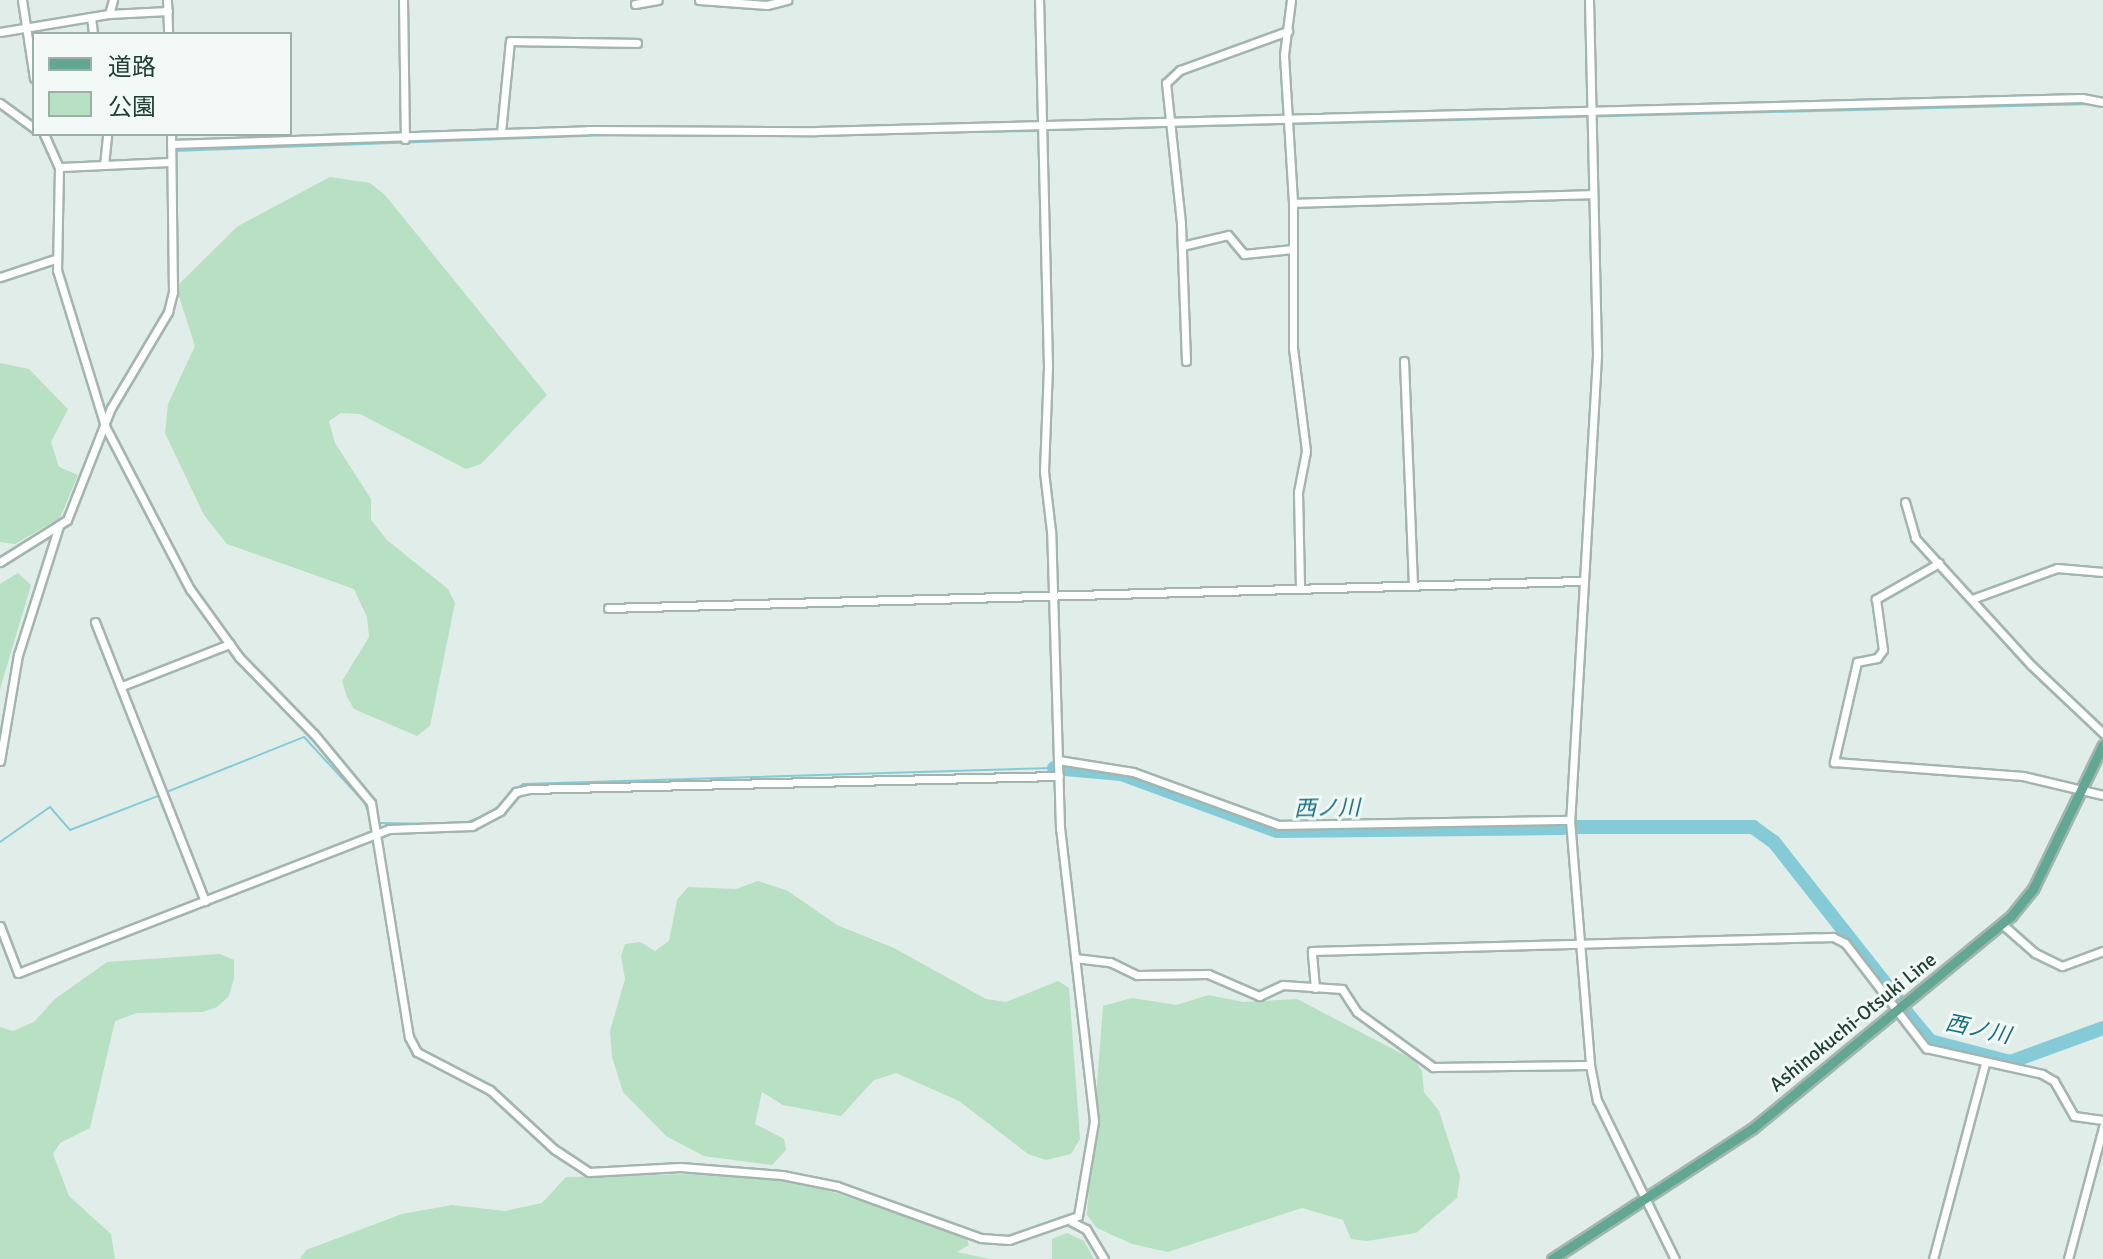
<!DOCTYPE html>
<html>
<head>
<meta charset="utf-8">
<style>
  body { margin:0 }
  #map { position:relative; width:2103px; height:1259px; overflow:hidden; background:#e1ede8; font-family:Signika,"Noto Sans JP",sans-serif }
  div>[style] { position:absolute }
  .green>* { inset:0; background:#b8e0c2 }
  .stream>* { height:2px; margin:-1px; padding:0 1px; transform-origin:1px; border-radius:1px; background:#85cbd7 }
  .river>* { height:14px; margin:-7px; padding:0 7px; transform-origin:7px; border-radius:7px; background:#85cbd7 }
  .roads { filter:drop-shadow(2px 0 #a3b5af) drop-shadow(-2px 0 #a3b5af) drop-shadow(0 2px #a3b5af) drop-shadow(0 -2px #a3b5af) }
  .minor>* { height:7px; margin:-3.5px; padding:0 3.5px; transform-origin:3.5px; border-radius:3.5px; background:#fff }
  .major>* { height:9px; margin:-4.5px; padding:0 4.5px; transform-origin:4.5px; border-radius:4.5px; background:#62a694 }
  span { translate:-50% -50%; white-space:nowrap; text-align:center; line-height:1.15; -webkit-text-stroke:6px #f2f9f6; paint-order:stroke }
  .street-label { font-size:20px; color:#203f36 }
  .water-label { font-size:22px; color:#157080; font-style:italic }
  .legend { position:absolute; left:32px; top:32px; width:260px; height:104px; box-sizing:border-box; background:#f2f9f6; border:2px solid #9eafa9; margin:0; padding:10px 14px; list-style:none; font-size:24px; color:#203f36 }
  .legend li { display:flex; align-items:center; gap:16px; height:40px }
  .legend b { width:40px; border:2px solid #9eafa9 }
</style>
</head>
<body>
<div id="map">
  <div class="green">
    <div style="clip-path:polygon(330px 177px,370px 183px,385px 195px,547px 395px,481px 464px,466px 469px,360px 414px,341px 413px,329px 421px,335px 443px,371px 499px,371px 520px,387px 540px,448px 589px,455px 603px,430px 726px,417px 736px,354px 709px,347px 697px,342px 681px,369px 637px,367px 617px,354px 589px,227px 544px,204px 515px,165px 433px,168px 404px,195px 346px,176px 287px,238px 226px)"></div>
    <div style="clip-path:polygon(0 363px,29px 369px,68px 409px,51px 442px,59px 467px,78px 475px,60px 518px,15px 544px,0 542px)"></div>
    <div style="clip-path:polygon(18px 573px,31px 585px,0 689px,0 584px)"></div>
    <div style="clip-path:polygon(758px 881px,788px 891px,837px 925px,894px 948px,986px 999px,1006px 1002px,1058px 981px,1069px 988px,1080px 1139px,1071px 1154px,1046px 1160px,1028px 1154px,959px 1101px,896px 1073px,874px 1080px,841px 1116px,783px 1105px,762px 1092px,755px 1124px,784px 1139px,786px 1150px,772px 1165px,704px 1156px,666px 1136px,623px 1092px,612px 1057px,610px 1031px,625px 979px,621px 956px,625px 944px,640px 942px,655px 951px,669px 941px,677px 900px,688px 887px,736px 889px)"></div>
    <div style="clip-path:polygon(220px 954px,234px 960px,234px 978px,229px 996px,217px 1007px,203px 1012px,137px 1013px,115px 1021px,90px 1128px,60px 1143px,53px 1154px,69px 1196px,111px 1234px,115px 1259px,0 1259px,0 1027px,13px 1031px,34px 1022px,55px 999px,107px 962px)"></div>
    <div style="clip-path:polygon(1209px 995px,1243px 1002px,1297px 999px,1414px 1060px,1422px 1071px,1424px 1092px,1439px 1111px,1460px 1176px,1457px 1198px,1416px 1233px,1367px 1241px,1351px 1239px,1343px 1220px,1302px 1208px,1168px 1252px,1132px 1244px,1097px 1228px,1087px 1215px,1103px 1006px,1132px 998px,1176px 1005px)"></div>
    <div style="clip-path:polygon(737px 1173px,801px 1182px,937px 1225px,966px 1237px,969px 1245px,957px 1252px,990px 1259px,300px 1259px,306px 1250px,402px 1214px,452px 1205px,505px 1211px,542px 1203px,566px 1177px)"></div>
    <div style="clip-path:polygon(1067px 1233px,1084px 1241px,1094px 1259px,1052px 1259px,1052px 1239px)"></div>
  </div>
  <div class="stream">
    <div style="left:1173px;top:127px;width:921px;rotate:-1.43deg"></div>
    <div style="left:1045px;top:130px;width:122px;rotate:-1.4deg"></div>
    <div style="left:785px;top:134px;width:254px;rotate:-0.7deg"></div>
    <div style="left:174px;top:151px;width:457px;rotate:-2.1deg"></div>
    <div style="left:164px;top:793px;width:151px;rotate:-21.8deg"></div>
    <div style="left:304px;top:737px;width:90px;rotate:47.3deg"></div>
    <div style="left:365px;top:803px;width:13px;rotate:72deg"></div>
    <div style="left:495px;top:810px;width:38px;rotate:-43deg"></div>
    <div style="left:523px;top:784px;width:531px;rotate:-1.73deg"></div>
    <div style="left:379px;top:823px;width:61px;rotate:0.9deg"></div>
    <div style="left:465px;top:823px;width:22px;rotate:-21deg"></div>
    <div style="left:0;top:842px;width:61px;rotate:-35deg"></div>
    <div style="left:50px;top:807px;width:30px;rotate:49deg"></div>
    <div style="left:70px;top:830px;width:94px;rotate:-21.1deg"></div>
  </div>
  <div class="river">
    <div style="left:1054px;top:768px;width:67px;rotate:5.1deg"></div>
    <div style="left:1121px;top:774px;width:166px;rotate:20.1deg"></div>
    <div style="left:1277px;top:831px;width:286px;rotate:-0.6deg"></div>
    <div style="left:1577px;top:827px;width:176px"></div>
    <div style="left:1753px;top:827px;width:26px;rotate:36deg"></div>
    <div style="left:1774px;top:842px;width:202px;rotate:51.8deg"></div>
    <div style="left:1903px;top:1008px;width:43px;rotate:50.7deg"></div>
    <div style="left:1930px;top:1041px;width:83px;rotate:14.7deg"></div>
    <div style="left:2010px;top:1062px;width:99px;rotate:-20.1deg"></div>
  </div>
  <div class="roads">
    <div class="minor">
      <div style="left:22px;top:0;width:79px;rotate:81.3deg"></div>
      <div style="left:167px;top:0;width:34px;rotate:88deg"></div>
      <div style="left:403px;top:0;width:139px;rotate:89.2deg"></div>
      <div style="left:699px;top:0;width:68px;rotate:4.2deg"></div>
      <div style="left:767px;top:5px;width:21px;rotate:-14deg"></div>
      <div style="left:1291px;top:0;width:55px;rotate:97.3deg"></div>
      <div style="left:1284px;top:55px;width:148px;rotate:86.5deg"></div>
      <div style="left:1293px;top:203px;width:145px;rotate:90deg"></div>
      <div style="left:1293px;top:348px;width:104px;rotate:82.8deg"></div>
      <div style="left:1306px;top:451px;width:42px;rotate:101deg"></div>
      <div style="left:1298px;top:492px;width:96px;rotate:88.8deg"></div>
      <div style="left:1589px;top:0;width:356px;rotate:88.7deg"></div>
      <div style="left:1597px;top:356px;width:465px;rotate:93.3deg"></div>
      <div style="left:1570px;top:820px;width:246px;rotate:85.3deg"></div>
      <div style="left:1590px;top:1065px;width:36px;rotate:79deg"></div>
      <div style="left:1597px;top:1100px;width:177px;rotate:63.9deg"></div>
      <div style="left:635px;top:4px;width:23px;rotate:-10deg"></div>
      <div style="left:109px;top:14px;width:15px;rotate:-74deg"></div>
      <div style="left:91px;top:17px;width:17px;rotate:83deg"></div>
      <div style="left:0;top:32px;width:110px;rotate:-9.4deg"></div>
      <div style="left:109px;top:14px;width:59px;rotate:-2.9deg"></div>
      <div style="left:0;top:103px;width:42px;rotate:36.3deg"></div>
      <div style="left:501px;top:132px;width:91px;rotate:-84.4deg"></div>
      <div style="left:510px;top:41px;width:127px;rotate:0.9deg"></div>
      <div style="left:44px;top:134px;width:36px;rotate:66deg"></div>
      <div style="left:59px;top:167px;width:103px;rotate:91.1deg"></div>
      <div style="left:57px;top:270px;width:163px;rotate:72.9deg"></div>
      <div style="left:105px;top:426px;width:184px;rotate:62.5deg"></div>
      <div style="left:190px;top:589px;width:84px;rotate:54.2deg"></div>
      <div style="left:239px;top:657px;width:107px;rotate:45.8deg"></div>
      <div style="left:314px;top:734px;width:89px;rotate:50.4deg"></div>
      <div style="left:371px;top:803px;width:237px;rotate:80.8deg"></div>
      <div style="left:409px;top:1037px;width:17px;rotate:62deg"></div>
      <div style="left:417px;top:1052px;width:82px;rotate:27.5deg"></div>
      <div style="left:490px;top:1090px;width:87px;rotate:42.7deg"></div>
      <div style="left:554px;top:1149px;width:42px;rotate:33.3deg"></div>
      <div style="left:589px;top:1172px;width:91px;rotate:-3.1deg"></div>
      <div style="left:680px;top:1167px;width:102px;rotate:4.5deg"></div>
      <div style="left:782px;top:1175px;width:56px;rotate:11.3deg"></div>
      <div style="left:837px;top:1186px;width:153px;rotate:19.9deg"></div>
      <div style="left:981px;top:1238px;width:28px;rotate:4deg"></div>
      <div style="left:1009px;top:1240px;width:73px;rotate:-19.2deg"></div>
      <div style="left:1078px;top:1216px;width:96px;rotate:-80.4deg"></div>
      <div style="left:1094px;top:1121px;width:295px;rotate:-96.6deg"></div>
      <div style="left:1060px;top:828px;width:297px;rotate:-91.7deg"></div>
      <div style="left:1051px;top:531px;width:60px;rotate:-96.7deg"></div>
      <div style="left:1044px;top:471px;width:105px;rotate:-87.8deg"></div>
      <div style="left:1048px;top:366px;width:366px;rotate:-91.4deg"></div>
      <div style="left:171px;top:144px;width:418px;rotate:-1.9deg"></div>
      <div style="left:589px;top:130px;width:227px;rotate:0.3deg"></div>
      <div style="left:816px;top:131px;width:1266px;rotate:-1.49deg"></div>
      <div style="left:2082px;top:98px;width:21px;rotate:11deg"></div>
      <div style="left:104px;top:165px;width:31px;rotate:-84deg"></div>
      <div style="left:59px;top:167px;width:112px;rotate:-2.6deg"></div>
      <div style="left:1293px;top:203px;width:300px;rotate:-1.7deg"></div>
      <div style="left:1182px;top:246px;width:47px;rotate:-13.4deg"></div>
      <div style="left:1228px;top:235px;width:25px;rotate:50deg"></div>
      <div style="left:1244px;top:254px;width:49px;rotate:-5.8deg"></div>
      <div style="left:0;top:277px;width:58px;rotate:-18.1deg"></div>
      <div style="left:1186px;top:361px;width:138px;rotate:-92.1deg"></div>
      <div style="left:1181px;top:223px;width:141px;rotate:-96.1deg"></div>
      <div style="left:1166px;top:83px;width:19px;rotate:-43deg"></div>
      <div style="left:1180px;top:70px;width:115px;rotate:-19.9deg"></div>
      <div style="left:1404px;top:361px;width:224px;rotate:87.7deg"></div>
      <div style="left:1905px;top:502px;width:37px;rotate:74deg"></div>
      <div style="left:1915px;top:538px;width:172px;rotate:47.6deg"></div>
      <div style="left:2031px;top:665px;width:99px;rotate:43.4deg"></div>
      <div style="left:0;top:562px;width:79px;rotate:-32.1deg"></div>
      <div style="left:67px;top:520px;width:120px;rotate:-68.6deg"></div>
      <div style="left:111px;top:408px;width:112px;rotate:-59.3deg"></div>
      <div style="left:168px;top:312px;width:21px;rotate:-76deg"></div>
      <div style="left:173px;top:292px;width:158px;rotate:-90.7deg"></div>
      <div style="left:1939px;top:563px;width:73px;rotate:150.3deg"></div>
      <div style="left:1876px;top:599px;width:51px;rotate:82.2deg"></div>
      <div style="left:1883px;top:650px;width:10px;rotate:127deg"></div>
      <div style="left:1877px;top:658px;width:20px;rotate:169deg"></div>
      <div style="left:1857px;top:662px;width:103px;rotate:103deg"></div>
      <div style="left:1834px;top:762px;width:190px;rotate:4.2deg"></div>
      <div style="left:2023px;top:776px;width:82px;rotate:13.4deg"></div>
      <div style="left:1972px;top:599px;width:90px;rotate:-20deg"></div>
      <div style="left:2057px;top:568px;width:46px;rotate:5deg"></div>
      <div style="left:608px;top:608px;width:974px;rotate:-1.59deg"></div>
      <div style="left:95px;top:622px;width:300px;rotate:68.5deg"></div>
      <div style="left:122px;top:686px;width:116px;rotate:-21.3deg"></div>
      <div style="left:1058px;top:760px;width:76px;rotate:9.1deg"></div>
      <div style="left:1133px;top:772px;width:155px;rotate:20deg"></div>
      <div style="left:1279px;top:825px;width:291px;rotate:-1deg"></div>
      <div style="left:0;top:761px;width:108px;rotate:-80.4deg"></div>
      <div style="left:18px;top:655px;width:135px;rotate:-72.4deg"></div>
      <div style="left:2002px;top:924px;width:44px;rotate:41.3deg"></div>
      <div style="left:2035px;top:953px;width:30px;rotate:26deg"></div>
      <div style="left:2062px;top:966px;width:44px;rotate:-20.1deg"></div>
      <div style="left:0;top:926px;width:50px;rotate:69deg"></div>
      <div style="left:18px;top:973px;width:398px;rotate:-21.2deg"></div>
      <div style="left:389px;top:829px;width:83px;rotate:-2.1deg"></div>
      <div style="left:472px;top:826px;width:32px;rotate:-28deg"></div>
      <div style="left:500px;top:811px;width:25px;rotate:-50deg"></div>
      <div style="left:516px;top:792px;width:13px;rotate:-13deg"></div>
      <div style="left:529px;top:789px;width:530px;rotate:-1.41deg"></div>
      <div style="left:1075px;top:958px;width:35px;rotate:7deg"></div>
      <div style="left:1110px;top:962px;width:30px;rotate:26deg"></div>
      <div style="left:1137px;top:975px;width:71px;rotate:-0.8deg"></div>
      <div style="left:1208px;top:974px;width:56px;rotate:23.3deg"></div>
      <div style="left:1259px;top:996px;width:26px;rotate:-25deg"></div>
      <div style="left:1283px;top:985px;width:59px;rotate:3.9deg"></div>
      <div style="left:1342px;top:989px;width:27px;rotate:57deg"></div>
      <div style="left:1357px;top:1012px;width:94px;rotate:35.9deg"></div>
      <div style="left:1433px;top:1067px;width:157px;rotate:-0.7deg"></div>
      <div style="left:1315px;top:988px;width:37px;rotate:-95deg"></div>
      <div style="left:1312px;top:951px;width:521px;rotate:-1.54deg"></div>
      <div style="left:1833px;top:937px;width:13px;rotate:27deg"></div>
      <div style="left:1845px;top:943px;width:133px;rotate:52.4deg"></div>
      <div style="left:1926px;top:1048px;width:119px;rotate:12.6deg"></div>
      <div style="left:2042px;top:1074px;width:14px;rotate:30deg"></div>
      <div style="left:2054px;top:1081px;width:40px;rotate:60.3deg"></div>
      <div style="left:2074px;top:1116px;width:29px;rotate:8deg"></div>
      <div style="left:1072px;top:1222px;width:16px;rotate:27deg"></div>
      <div style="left:1086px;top:1229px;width:35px;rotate:59deg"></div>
      <div style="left:1933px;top:1259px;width:202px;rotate:-75.1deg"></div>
      <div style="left:2068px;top:1259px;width:137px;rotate:-75.1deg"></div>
    </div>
    <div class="major">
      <div style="left:1552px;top:1259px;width:240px;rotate:-33.1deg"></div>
      <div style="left:1753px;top:1128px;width:334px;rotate:-39.4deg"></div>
      <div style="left:2011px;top:916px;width:35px;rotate:-51deg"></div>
      <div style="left:2033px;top:889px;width:160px;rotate:-64.1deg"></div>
    </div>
  </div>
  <div class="street-label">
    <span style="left:1853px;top:1022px;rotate:-39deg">Ashinokuchi-Otsuki Line</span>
  </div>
  <div class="water-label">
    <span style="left:1327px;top:808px;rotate:-1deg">西ノ川</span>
    <span style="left:1978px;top:1029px;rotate:12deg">西ノ川</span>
  </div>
  <ul class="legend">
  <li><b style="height:10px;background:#62a694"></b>道路</li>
  <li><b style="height:22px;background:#b8e0c2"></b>公園</li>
  </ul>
</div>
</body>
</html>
